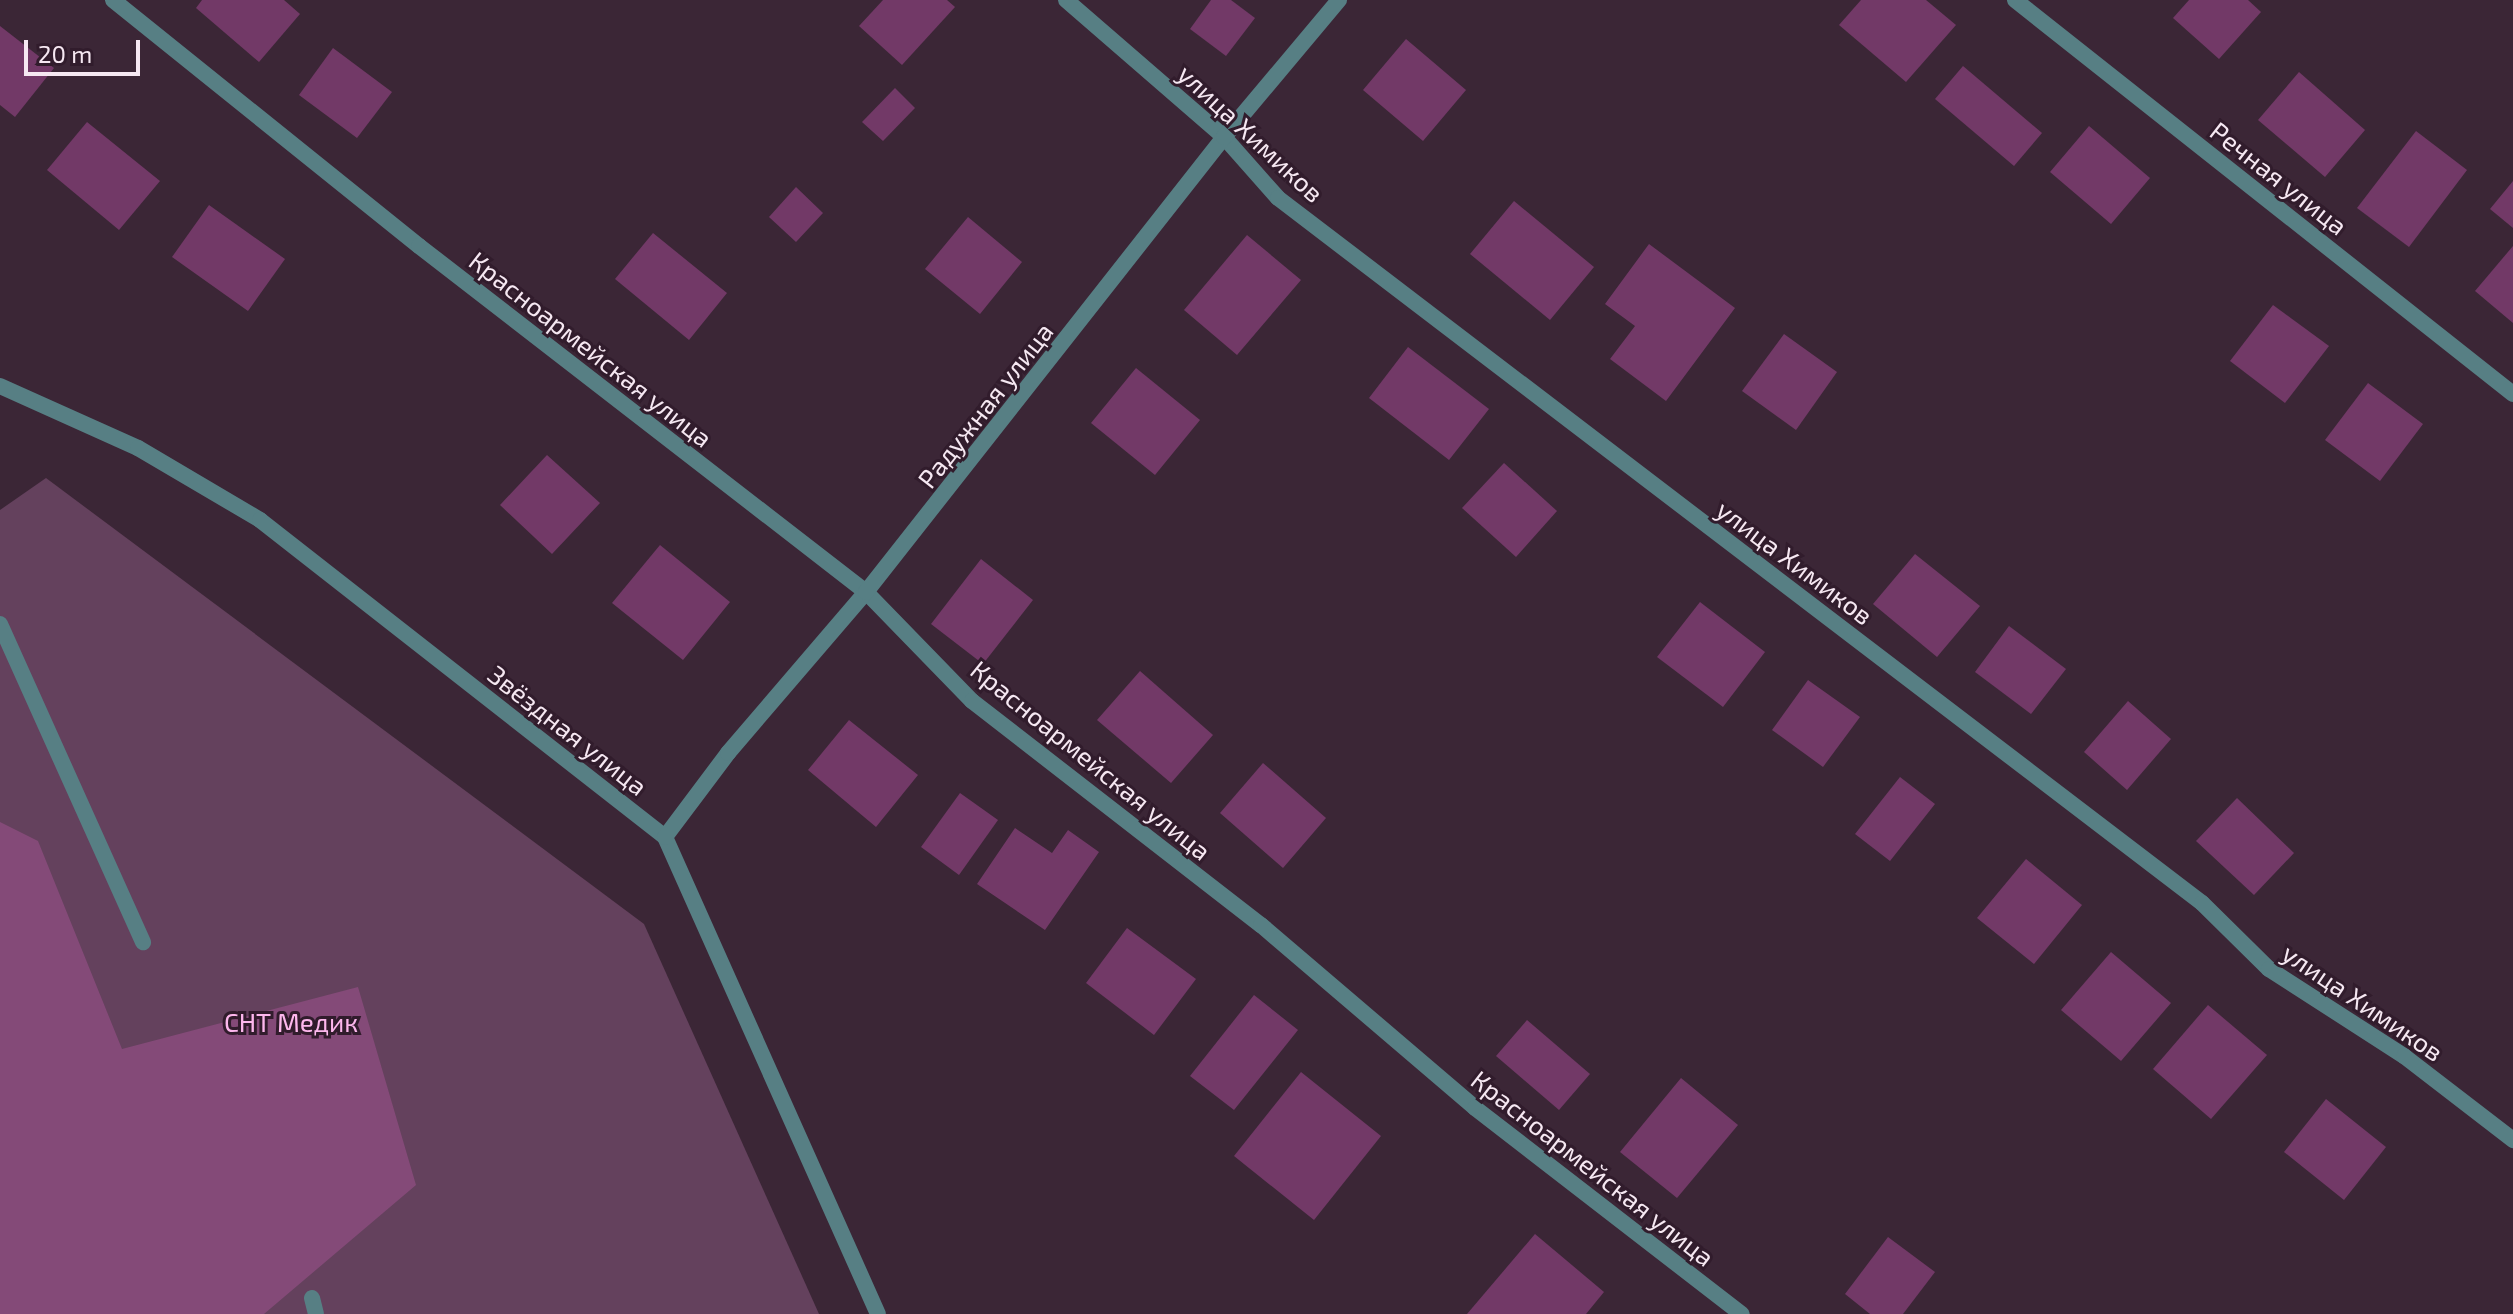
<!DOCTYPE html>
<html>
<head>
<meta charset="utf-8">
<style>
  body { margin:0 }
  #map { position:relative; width:2513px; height:1314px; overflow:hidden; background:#3b2636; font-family:"Exo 2",sans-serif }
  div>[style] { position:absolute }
  .green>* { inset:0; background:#64415d }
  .forest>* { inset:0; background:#844a78 }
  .building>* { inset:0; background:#723967 }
  .minor>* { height:16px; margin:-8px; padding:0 8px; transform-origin:8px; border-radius:8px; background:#577f84 }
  span { translate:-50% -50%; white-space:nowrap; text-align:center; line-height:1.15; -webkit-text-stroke:6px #311c2c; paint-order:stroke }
  .street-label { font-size:26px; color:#f6e8f2 }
  .park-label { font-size:26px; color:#fdb7ed }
  .scale { position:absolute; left:24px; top:40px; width:116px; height:36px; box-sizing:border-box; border:4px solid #f6e8f2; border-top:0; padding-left:10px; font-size:24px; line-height:28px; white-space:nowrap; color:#f6e8f2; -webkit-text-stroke:6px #311c2c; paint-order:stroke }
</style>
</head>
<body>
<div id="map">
  <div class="green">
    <div style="clip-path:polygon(46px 478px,644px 924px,819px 1314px,0 1314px,0 510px)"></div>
  </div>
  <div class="forest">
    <div style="clip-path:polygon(0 822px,38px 841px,122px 1049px,358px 987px,416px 1185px,264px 1314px,0 1314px)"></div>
  </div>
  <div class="building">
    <div style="clip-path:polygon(202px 0,284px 0,300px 14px,259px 62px,196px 8px)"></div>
    <div style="clip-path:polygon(883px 0,947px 0,955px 7px,902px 65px,859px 26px)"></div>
    <div style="clip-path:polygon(1211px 0,1231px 0,1255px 18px,1226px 56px,1190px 29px)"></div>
    <div style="clip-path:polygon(1861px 0,1926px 0,1956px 25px,1906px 82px,1839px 25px)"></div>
    <div style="clip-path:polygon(2189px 0,2248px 0,2261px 12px,2219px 59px,2173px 18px)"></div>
    <div style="clip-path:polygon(0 26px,54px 68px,15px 117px,0 105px)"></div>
    <div style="clip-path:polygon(1406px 39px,1466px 90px,1423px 141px,1363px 90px)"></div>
    <div style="clip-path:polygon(333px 48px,392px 92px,357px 138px,299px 95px)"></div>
    <div style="clip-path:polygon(1963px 66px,2042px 133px,2014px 166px,1935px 99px)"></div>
    <div style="clip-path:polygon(2299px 72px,2365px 130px,2325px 177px,2258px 120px)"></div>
    <div style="clip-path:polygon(895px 88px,915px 108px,883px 141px,862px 122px)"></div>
    <div style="clip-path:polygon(87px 122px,160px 181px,119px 230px,47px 170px)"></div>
    <div style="clip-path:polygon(2089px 126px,2150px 178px,2111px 224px,2050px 172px)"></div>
    <div style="clip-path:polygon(2416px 131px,2467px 170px,2409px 247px,2357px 208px)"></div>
    <div style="clip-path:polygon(2513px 181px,2513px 228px,2490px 209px)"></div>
    <div style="clip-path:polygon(796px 187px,823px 213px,796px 242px,769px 217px)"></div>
    <div style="clip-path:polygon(1514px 201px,1594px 267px,1550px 320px,1470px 254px)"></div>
    <div style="clip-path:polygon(209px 205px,285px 259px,248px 311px,172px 257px)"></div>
    <div style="clip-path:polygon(968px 217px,1022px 262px,980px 314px,925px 269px)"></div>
    <div style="clip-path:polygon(653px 233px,727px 293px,689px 340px,615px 279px)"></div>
    <div style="clip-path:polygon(1247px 235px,1301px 280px,1237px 355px,1184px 310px)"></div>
    <div style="clip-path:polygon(1649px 244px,1735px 308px,1666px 401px,1610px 359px,1635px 326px,1605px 304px)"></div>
    <div style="clip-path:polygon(2513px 246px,2513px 323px,2475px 291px)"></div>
    <div style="clip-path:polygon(2273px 305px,2329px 346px,2285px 403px,2230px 361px)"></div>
    <div style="clip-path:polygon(1784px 334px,1837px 372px,1796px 430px,1742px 391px)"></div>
    <div style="clip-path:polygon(1408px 347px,1489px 409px,1449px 460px,1369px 398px)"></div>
    <div style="clip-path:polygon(1136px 368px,1200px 420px,1155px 475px,1091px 423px)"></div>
    <div style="clip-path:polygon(2368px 383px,2423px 424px,2380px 481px,2325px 440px)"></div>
    <div style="clip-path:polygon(547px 455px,600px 503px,552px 554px,500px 505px)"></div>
    <div style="clip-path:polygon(1504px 463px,1557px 511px,1516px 557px,1462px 508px)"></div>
    <div style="clip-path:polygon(660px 545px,730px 602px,683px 660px,612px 603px)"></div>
    <div style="clip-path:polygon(1915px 554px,1980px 606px,1937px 657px,1873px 604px)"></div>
    <div style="clip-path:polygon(981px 559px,1033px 600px,983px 664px,931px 624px)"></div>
    <div style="clip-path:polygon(1700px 602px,1765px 652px,1723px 707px,1657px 657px)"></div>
    <div style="clip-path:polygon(2009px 626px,2066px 669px,2031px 714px,1975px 672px)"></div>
    <div style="clip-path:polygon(1140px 671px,1213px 735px,1171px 783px,1097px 720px)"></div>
    <div style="clip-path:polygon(1808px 680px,1860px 717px,1823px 767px,1772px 730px)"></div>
    <div style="clip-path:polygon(2128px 701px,2171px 739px,2127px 790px,2084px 752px)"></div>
    <div style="clip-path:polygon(849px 720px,918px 775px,876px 827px,808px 770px)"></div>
    <div style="clip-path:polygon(1263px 763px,1326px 818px,1283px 868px,1220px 813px)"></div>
    <div style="clip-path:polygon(1900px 777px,1935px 804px,1890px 861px,1855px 834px)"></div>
    <div style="clip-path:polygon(960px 793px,998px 820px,959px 875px,921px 847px)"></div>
    <div style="clip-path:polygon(2237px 798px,2294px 853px,2254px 895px,2196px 841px)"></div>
    <div style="clip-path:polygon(1015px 828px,1052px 853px,1068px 830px,1099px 852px,1045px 930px,977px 884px)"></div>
    <div style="clip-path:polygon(2026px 859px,2082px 905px,2034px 964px,1977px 918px)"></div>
    <div style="clip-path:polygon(1127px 928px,1196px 979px,1154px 1035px,1086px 983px)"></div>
    <div style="clip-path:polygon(2111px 952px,2171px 1003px,2121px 1061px,2061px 1010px)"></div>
    <div style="clip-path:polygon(1254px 995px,1298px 1030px,1234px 1110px,1190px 1076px)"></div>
    <div style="clip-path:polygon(2208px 1005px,2267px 1055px,2211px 1119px,2153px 1069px)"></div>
    <div style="clip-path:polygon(1527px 1020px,1590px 1074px,1559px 1110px,1496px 1056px)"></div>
    <div style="clip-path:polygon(1301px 1072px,1381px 1136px,1314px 1220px,1234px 1156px)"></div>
    <div style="clip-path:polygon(1681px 1078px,1738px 1125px,1677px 1198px,1620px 1152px)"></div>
    <div style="clip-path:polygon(2326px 1099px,2386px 1147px,2344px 1200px,2284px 1152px)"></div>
    <div style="clip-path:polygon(1535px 1234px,1604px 1292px,1586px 1314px,1467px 1314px)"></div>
    <div style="clip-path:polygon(1888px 1237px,1935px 1272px,1903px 1314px,1870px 1314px,1845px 1294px)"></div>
  </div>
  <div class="minor">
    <div style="left:113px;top:0;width:393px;rotate:38.8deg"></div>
    <div style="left:419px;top:246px;width:565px;rotate:37.74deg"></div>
    <div style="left:866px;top:592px;width:152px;rotate:45.8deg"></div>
    <div style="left:972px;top:701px;width:366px;rotate:37.8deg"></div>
    <div style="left:1261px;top:925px;width:282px;rotate:40.5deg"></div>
    <div style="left:1475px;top:1108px;width:337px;rotate:37.7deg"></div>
    <div style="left:1066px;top:0;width:209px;rotate:40.9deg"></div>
    <div style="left:1224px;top:137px;width:81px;rotate:48.5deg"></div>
    <div style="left:1278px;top:198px;width:1162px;rotate:37.34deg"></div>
    <div style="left:2202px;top:903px;width:94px;rotate:44.6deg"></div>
    <div style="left:2269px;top:969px;width:161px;rotate:32.8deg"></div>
    <div style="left:2404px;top:1056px;width:138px;rotate:37.6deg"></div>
    <div style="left:2015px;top:0;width:635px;rotate:38.35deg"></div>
    <div style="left:0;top:386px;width:151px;rotate:24.2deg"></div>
    <div style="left:138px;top:448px;width:142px;rotate:30.5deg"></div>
    <div style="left:260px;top:520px;width:514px;rotate:38.05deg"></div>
    <div style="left:665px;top:837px;width:522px;rotate:65.94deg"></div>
    <div style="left:0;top:624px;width:349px;rotate:65.8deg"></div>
    <div style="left:665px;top:837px;width:105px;rotate:-53.1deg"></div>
    <div style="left:728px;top:753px;width:212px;rotate:-49.4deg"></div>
    <div style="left:866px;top:592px;width:579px;rotate:-51.8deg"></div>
    <div style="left:1224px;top:137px;width:179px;rotate:-50deg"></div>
    <div style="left:312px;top:1298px;width:16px;rotate:76deg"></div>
  </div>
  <div class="street-label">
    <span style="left:1251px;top:133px;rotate:43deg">улица Химиков</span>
    <span style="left:2279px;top:178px;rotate:38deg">Речная улица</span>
    <span style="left:591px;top:349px;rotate:38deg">Красноармейская улица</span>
    <span style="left:985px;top:405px;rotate:-52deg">Радужная улица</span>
    <span style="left:1795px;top:562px;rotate:37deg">улица Химиков</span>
    <span style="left:568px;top:730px;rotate:38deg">Звёздная улица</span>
    <span style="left:1091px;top:760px;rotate:39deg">Красноармейская улица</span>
    <span style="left:2363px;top:1002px;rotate:34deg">улица Химиков</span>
    <span style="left:1593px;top:1168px;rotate:38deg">Красноармейская улица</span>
  </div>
  <div class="park-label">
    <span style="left:291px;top:1022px">СНТ Медик</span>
  </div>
  <div class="scale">20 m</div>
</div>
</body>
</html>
